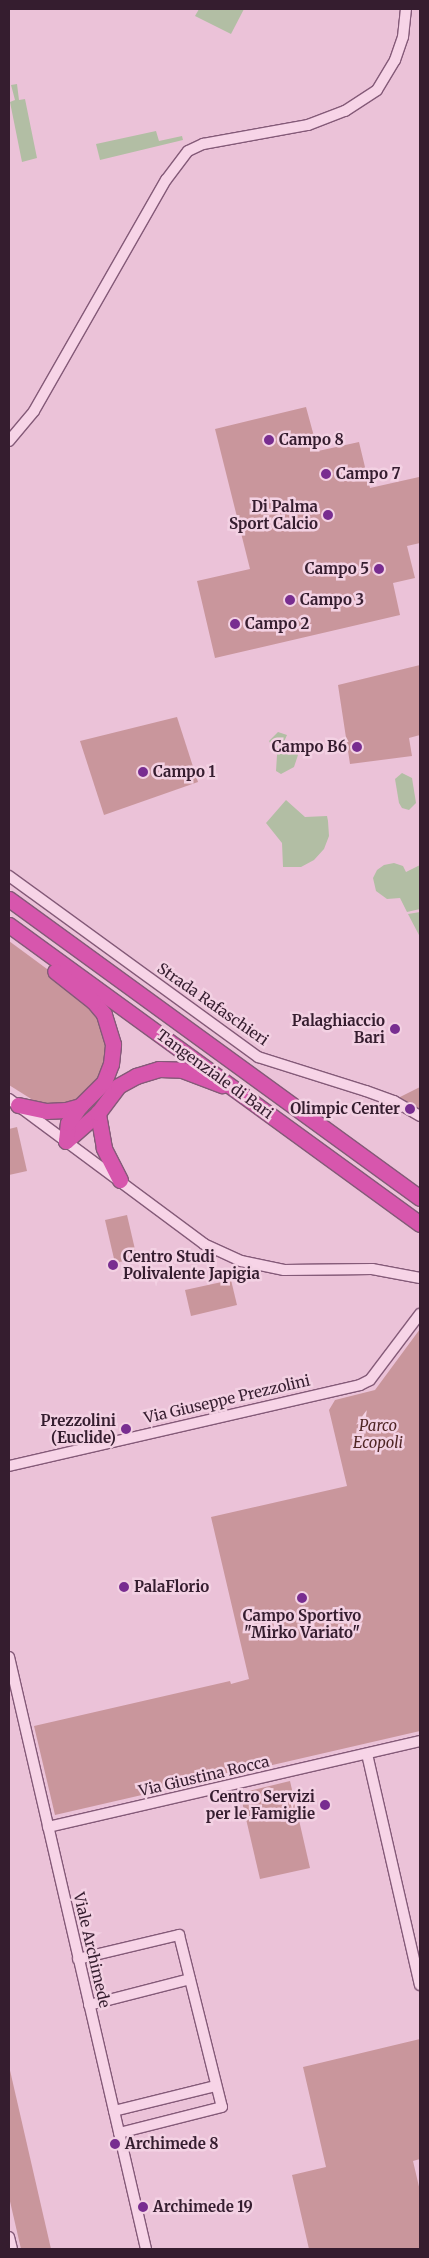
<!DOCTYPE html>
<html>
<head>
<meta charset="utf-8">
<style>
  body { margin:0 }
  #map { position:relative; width:429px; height:2258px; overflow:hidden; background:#ebc2d8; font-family:Merriweather,serif }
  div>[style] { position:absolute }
  .green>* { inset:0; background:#c9969c }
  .water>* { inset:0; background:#b2bea4 }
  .roads { filter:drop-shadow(1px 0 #845a78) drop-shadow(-1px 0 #845a78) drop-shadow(0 1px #845a78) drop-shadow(0 -1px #845a78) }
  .minor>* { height:10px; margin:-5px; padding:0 5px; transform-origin:5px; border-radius:5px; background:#f7d4e7 }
  .highway>* { height:15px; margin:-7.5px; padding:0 7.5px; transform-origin:7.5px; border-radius:7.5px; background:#d756ad }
  .dots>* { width:14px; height:14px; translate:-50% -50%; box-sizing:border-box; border:2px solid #f3d1e3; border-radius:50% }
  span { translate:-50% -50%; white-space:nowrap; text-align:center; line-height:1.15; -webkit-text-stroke:5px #f3d1e3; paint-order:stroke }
  .poi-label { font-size:15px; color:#351d2f; font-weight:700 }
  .left { translate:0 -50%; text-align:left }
  .right { translate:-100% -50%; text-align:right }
  .street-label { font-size:15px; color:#351d2f }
  .park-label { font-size:15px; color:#502625; font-style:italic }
  .frame { position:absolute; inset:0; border:10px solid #351d2f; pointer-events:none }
</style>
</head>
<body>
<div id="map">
  <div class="green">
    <div style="clip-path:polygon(306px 407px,318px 451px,359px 442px,370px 488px,419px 477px,420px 543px,407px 546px,415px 578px,393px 583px,400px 615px,215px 658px,197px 581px,250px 569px,215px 429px)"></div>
    <div style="clip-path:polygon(420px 665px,420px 735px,409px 738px,412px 756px,350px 764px,338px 685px)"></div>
    <div style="clip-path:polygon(177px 717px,198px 782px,104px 815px,80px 741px)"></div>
    <div style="clip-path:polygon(9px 941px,81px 994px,97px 1012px,108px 1046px,102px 1070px,91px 1091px,65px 1106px,36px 1102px,9px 1085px)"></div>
    <div style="clip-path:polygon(420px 1087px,420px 1120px,398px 1098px)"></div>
    <div style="clip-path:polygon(17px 1127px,27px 1171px,9px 1175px,9px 1129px)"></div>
    <div style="clip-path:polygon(127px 1215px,137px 1258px,115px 1263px,105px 1220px)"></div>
    <div style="clip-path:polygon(231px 1280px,237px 1305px,191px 1316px,185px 1290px)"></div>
    <div style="clip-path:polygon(420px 1329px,420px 1731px,55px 1815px,34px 1726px,230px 1681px,231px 1684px,249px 1679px,211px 1517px,347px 1486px,329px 1410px,335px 1400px,375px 1390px)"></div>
    <div style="clip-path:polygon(290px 1781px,310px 1868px,260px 1879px,240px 1793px)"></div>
    <div style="clip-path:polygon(420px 2039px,420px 2159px,413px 2161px,420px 2191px,420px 2249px,309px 2249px,292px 2175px,326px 2167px,303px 2067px)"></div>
    <div style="clip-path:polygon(9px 2066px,51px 2249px,21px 2249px,9px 2197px)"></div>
  </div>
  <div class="water">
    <div style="clip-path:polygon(199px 9px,244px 9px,231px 34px,195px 16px)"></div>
    <div style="clip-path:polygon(17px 84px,19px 100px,25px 99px,37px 158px,22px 162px,10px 102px,15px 100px,11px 85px)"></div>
    <div style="clip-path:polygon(156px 131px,159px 141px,182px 136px,183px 140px,100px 160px,96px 144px)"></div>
    <div style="clip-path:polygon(278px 732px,287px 735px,283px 744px,287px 751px,294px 750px,298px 755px,294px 767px,281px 774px,276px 771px,277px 755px,269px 741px)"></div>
    <div style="clip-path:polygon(402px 773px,412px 778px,416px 803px,409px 810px,402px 808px,399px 803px,395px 779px)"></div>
    <div style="clip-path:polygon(286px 800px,305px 817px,327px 816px,328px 821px,329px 836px,324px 849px,314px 860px,301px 867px,283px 867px,282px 843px,266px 823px)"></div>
    <div style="clip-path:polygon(394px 863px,403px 866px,406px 872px,420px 865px,420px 909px,407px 912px,400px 898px,387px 899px,376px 891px,373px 878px,377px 870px,384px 865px)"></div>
    <div style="clip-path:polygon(420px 912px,420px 937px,408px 914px)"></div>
  </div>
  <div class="roads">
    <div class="minor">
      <div style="left:9px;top:441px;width:39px;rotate:-50deg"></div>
      <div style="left:34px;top:411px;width:266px;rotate:-60.3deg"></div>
      <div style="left:166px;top:180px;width:36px;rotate:-53deg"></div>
      <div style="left:188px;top:151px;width:17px;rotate:-25deg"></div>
      <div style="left:203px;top:144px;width:107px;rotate:-10.3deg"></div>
      <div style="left:308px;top:125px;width:40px;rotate:-21deg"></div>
      <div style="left:345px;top:111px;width:38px;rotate:-33deg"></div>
      <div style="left:377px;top:90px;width:35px;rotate:-59deg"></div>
      <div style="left:395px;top:60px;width:24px;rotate:-71deg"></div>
      <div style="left:403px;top:37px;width:28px;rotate:-84deg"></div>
      <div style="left:9px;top:876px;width:308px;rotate:36deg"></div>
      <div style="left:258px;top:1057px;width:113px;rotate:17.5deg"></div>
      <div style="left:366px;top:1091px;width:30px;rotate:20deg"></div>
      <div style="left:394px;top:1101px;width:30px;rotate:30deg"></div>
      <div style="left:9px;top:1099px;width:243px;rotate:36.6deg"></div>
      <div style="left:204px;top:1244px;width:41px;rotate:24.7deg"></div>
      <div style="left:241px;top:1261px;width:44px;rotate:11.8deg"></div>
      <div style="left:284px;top:1270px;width:88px;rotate:-0.7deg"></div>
      <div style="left:372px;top:1269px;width:49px;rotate:10.6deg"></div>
      <div style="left:9px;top:1466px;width:360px;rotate:-13deg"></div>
      <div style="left:360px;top:1385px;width:11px;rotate:-27deg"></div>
      <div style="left:370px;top:1380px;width:83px;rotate:-52.9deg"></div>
      <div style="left:9px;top:1657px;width:608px;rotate:76.97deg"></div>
      <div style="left:367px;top:1754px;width:237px;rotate:77.1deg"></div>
      <div style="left:48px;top:1827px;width:382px;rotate:-13deg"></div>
      <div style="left:78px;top:1959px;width:104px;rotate:-13.4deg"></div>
      <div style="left:179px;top:1935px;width:177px;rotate:76deg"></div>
      <div style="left:222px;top:2107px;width:106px;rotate:165.8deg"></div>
      <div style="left:89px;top:2005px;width:104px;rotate:-14.4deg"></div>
      <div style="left:114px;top:2111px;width:105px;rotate:-13.8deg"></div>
      <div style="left:9px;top:2237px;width:12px;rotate:76deg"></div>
    </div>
    <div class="highway">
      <div style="left:9px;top:899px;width:508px;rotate:36.04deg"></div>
      <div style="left:9px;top:925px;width:508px;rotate:36.04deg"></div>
      <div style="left:18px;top:1105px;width:29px;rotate:12deg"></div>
      <div style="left:46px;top:1111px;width:20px;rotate:-3deg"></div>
      <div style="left:66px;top:1110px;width:15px;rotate:-16deg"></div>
      <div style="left:80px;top:1106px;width:34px;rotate:-45deg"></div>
      <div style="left:104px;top:1082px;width:19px;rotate:-69deg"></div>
      <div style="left:111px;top:1064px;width:20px;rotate:-84deg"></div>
      <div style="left:113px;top:1044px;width:31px;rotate:-107deg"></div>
      <div style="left:104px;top:1014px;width:17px;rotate:-130deg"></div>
      <div style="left:93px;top:1001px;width:48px;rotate:-141.7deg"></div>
      <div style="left:66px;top:1141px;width:43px;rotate:-41.2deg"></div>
      <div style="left:66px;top:1141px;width:18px;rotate:-84deg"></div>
      <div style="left:68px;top:1123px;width:21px;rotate:-55deg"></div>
      <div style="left:120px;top:1180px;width:36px;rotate:-117deg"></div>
      <div style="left:104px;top:1148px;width:36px;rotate:-100deg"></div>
      <div style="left:98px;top:1113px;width:34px;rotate:-53deg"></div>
      <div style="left:118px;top:1086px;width:21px;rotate:-29deg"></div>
      <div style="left:136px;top:1076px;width:24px;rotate:-17deg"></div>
      <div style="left:159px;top:1069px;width:23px;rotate:2deg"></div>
      <div style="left:182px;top:1070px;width:43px;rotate:20.6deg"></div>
    </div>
  </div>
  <div class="dots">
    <div style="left:269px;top:440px;background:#782d90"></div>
    <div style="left:326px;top:474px;background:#782d90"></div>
    <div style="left:328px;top:515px;background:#782d90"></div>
    <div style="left:379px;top:569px;background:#782d90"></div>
    <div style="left:290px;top:600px;background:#782d90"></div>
    <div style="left:235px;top:624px;background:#782d90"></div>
    <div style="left:357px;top:747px;background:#782d90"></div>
    <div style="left:143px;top:772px;background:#782d90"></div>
    <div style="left:395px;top:1029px;background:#782d90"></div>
    <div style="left:410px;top:1109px;background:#782d90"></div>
    <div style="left:113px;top:1265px;background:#782d90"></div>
    <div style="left:126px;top:1429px;background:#782d90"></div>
    <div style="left:124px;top:1587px;background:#782d90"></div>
    <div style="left:302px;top:1598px;background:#782d90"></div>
    <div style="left:325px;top:1805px;background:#782d90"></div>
    <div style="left:115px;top:2144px;background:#782d90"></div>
    <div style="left:143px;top:2207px;background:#782d90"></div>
  </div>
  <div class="poi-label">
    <span class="left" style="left:279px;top:440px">Campo 8</span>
    <span class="left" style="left:336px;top:474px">Campo 7</span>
    <span class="right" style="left:318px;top:515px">Di Palma<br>Sport Calcio</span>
    <span class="right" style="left:369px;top:569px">Campo 5</span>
    <span class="left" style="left:300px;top:600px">Campo 3</span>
    <span class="left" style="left:245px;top:624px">Campo 2</span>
    <span class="right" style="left:347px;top:747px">Campo B6</span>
    <span class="left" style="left:153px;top:772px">Campo 1</span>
    <span class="right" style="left:385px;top:1029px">Palaghiaccio<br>Bari</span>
    <span class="right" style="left:400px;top:1109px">Olimpic Center</span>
    <span class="left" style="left:123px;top:1265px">Centro Studi<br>Polivalente Japigia</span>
    <span class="right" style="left:116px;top:1429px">Prezzolini<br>(Euclide)</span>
    <span class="left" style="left:134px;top:1587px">PalaFlorio</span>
    <span style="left:302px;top:1624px">Campo Sportivo<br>"Mirko Variato"</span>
    <span class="right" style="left:315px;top:1805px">Centro Servizi<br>per le Famiglie</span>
    <span class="left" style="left:125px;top:2144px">Archimede 8</span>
    <span class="left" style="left:153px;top:2207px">Archimede 19</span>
  </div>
  <div class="street-label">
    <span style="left:213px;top:1004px;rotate:35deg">Strada Rafaschieri</span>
    <span style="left:215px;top:1074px;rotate:36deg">Tangenziale di Bari</span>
    <span style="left:227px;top:1399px;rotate:-13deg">Via Giuseppe Prezzolini</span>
    <span style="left:204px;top:1776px;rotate:-13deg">Via Giustina Rocca</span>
    <span style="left:92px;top:1950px;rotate:77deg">Viale Archimede</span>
  </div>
  <div class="park-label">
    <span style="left:378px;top:1434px">Parco<br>Ecopoli</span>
  </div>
  <div class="frame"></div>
</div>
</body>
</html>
